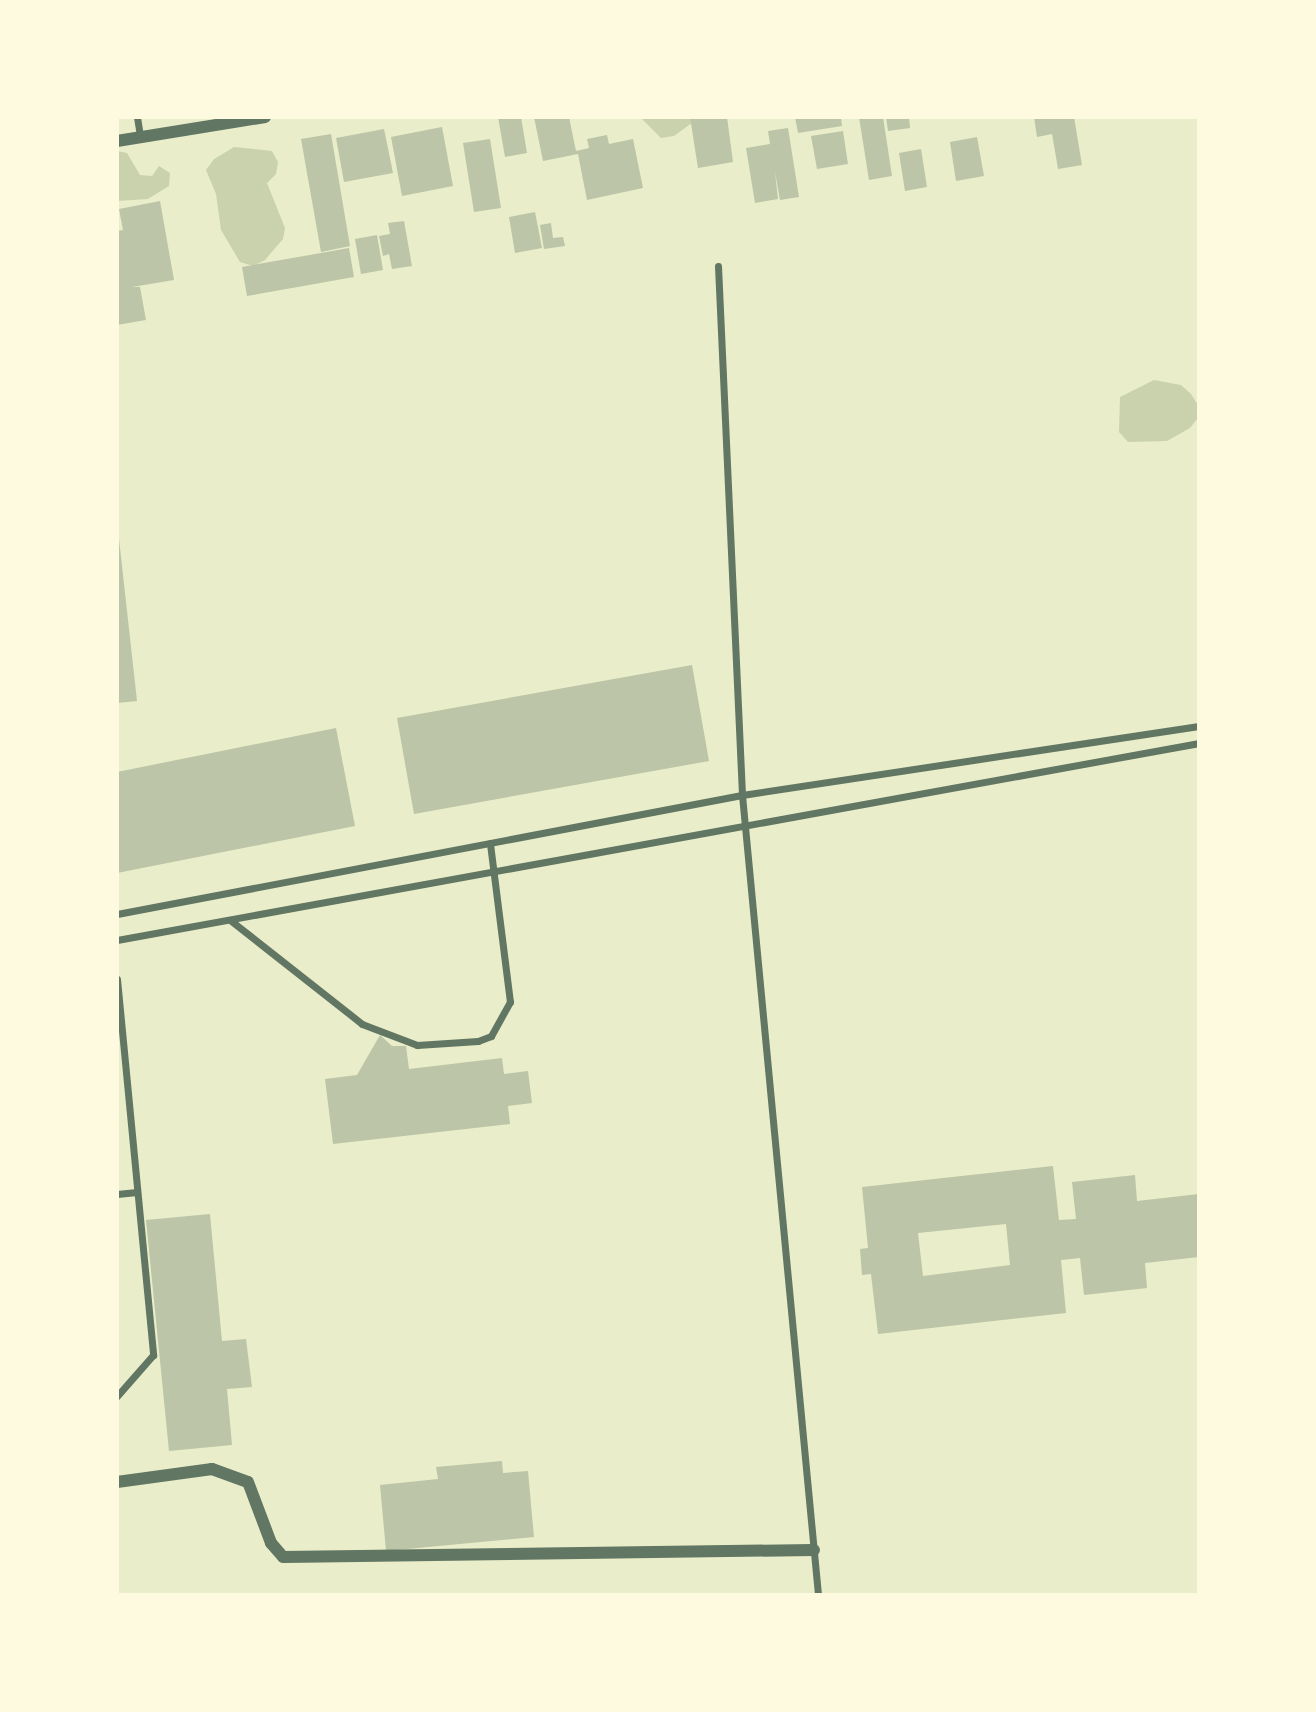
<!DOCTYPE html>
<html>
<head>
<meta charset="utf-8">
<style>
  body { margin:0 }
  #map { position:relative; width:1316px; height:1712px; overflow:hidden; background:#e9edc9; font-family:"Public Sans",sans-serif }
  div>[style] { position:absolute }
  .green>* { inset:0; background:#cad2ad }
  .building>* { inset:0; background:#bcc5a7 }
  .minor>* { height:7px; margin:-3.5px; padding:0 3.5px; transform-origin:3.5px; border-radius:3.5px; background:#617663 }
  .tertiary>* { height:12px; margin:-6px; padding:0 6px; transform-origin:6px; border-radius:6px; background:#617663 }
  span { translate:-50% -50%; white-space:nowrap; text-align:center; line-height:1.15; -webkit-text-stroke:5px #fefae0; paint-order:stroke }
  .frame { position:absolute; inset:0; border:119px solid #fefae0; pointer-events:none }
</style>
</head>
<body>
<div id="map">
  <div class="green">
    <div style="clip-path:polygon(640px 117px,700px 117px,674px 136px,661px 138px)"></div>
    <div style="clip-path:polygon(234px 147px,272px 151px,278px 162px,276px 174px,267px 183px,285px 228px,283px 239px,265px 260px,253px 266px,240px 262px,221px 230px,216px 194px,206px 170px,214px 159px)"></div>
    <div style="clip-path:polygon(117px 151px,127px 153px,140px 175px,152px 176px,159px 166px,170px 173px,169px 186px,148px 199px,117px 201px)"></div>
    <div style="clip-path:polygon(1154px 380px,1181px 385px,1191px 394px,1198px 405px,1198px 418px,1190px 428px,1167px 441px,1128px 442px,1119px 432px,1120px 397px)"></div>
  </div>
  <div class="building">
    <div style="clip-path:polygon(498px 117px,521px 117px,527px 153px,505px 157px)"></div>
    <div style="clip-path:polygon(534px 117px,569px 117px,576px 151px,589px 148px,587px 139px,607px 135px,609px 144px,633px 139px,643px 188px,587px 200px,578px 154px,543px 161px)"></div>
    <div style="clip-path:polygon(690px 117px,727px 117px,733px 162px,698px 168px)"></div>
    <div style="clip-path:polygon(795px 117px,841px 117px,842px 126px,798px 133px)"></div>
    <div style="clip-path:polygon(859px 117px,883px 117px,892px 176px,869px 180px)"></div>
    <div style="clip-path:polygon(886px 117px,909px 117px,910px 128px,888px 131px)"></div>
    <div style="clip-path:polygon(1034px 117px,1074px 117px,1082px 165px,1058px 169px,1052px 134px,1037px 137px)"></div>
    <div style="clip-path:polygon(442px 127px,453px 186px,402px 196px,391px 137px)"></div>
    <div style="clip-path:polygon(788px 128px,799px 197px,780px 200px,775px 172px,778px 199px,755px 203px,746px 148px,770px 144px,768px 131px)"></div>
    <div style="clip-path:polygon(384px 129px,393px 173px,344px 182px,336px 138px)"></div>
    <div style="clip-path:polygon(843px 131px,848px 164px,817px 169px,811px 136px)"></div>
    <div style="clip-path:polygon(331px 134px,350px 246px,321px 252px,301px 139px)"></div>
    <div style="clip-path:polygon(977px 137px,984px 176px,956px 181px,950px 142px)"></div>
    <div style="clip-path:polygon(490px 139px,501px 208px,474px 212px,463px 143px)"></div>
    <div style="clip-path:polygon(921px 149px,927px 187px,905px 191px,899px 153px)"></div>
    <div style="clip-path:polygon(160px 201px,174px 280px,132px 287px,140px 287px,146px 320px,117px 325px,117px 231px,123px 230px,119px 209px)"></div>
    <div style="clip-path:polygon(535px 212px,542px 248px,515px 253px,509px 217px)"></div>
    <div style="clip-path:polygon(404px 221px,412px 266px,392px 269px,389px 254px,383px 256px,379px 236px,390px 234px,388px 223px)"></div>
    <div style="clip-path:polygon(551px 223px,553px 238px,563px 237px,565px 246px,544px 249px,540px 225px)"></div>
    <div style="clip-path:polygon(377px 235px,383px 270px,361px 274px,355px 239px)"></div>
    <div style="clip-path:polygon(349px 248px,354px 277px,247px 296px,242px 267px)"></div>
    <div style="clip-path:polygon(117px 521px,137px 701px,117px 703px)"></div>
    <div style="clip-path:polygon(692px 665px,709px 761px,414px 814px,397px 718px)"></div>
    <div style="clip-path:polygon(336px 728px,355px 826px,117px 873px,117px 772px)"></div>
    <div style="clip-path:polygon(380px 1035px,392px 1046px,406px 1046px,409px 1069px,502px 1058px,504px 1074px,528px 1071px,532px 1103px,508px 1106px,510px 1124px,333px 1144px,325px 1079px,357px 1075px)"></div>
    <div style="clip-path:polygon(evenodd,1053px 1166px,1059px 1220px,1076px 1219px,1072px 1182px,1135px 1175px,1137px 1201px,1199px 1194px,1199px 1257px,1145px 1263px,1147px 1288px,1084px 1295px,1080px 1258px,1061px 1260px,1066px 1313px,878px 1334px,871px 1274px,862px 1275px,860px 1249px,868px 1248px,862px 1187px,1053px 1166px,1006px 1224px,1010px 1265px,923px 1276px,918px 1233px,1006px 1224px)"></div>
    <div style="clip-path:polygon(210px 1214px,222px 1341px,246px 1339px,252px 1387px,227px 1389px,232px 1445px,169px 1451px,146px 1220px)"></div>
    <div style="clip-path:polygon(502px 1461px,503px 1473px,528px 1471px,534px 1537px,386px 1551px,380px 1485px,438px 1479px,436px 1467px)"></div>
  </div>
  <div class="minor">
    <div style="left:137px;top:117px;width:20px;rotate:81deg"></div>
    <div style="left:718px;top:266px;width:530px;rotate:87.4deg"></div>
    <div style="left:742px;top:795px;width:804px;rotate:84.57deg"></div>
    <div style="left:117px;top:914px;width:636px;rotate:-10.78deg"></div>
    <div style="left:742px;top:795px;width:462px;rotate:-8.6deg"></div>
    <div style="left:230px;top:920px;width:168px;rotate:38.2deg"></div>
    <div style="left:362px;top:1024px;width:59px;rotate:20.9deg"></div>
    <div style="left:417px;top:1045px;width:61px;rotate:-3.8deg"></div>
    <div style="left:478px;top:1041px;width:14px;rotate:-21deg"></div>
    <div style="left:491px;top:1036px;width:39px;rotate:-61deg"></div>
    <div style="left:510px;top:1002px;width:160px;rotate:-97.2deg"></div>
    <div style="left:117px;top:940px;width:1100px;rotate:-10.32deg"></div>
    <div style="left:117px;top:979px;width:378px;rotate:84.5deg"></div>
    <div style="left:153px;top:1355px;width:55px;rotate:131.3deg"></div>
    <div style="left:117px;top:1194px;width:20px;rotate:-6deg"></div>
  </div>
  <div class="tertiary">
    <div style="left:117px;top:141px;width:150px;rotate:-9.2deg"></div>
    <div style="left:117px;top:1482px;width:96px;rotate:-7.8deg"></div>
    <div style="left:212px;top:1469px;width:38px;rotate:20deg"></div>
    <div style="left:248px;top:1482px;width:65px;rotate:69.3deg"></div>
    <div style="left:271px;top:1543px;width:18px;rotate:49deg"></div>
    <div style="left:283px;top:1557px;width:531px;rotate:-0.76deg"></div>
  </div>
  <div class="frame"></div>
</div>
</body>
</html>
